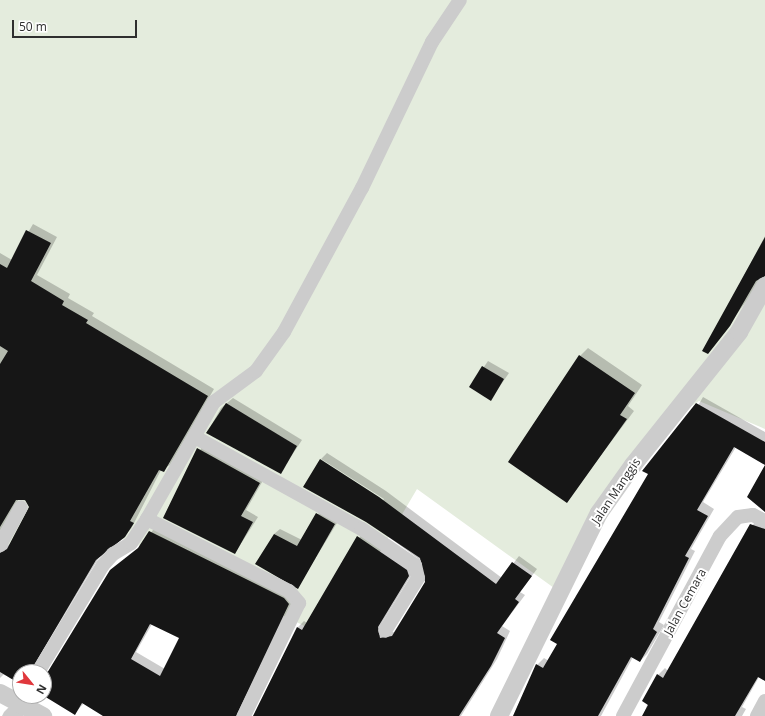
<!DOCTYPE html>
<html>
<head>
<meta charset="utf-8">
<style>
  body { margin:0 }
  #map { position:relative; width:765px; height:716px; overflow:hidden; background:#fff; font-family:"Open Sans",sans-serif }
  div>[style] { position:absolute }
  .green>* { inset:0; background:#e4ecdd }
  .shadow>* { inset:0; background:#0003 }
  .building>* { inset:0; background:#161616 }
  .minor>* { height:14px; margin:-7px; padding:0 7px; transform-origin:7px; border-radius:7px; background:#ccc }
  .tertiary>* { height:18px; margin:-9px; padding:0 9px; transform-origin:9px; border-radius:9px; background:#ccc }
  span { translate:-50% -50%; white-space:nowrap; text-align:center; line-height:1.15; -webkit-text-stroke:4px #fff; paint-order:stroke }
  .street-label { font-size:12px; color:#2f2f2f }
  .north { position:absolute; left:12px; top:664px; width:40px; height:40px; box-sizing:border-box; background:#fff; border:1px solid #acacac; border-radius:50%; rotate:120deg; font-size:11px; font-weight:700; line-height:16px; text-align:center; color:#2f2f2f }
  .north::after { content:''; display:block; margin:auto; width:14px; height:18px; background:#e0373c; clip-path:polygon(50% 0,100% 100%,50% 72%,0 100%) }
  .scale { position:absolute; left:12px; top:20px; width:125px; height:18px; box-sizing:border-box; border:2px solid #2f2f2f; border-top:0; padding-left:5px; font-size:12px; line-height:14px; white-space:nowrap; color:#2f2f2f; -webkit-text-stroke:3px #fff; paint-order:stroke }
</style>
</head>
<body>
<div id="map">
  <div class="green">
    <div style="clip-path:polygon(0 0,765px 0,765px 429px,699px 401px,663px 425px,561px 593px,417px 489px,329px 638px,143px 547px,59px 515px,37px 561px,0 540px)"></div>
  </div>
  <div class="shadow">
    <div style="clip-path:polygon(33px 224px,57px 237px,37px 275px,70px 294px,68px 298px,94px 313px,92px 316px,214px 389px,170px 465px,161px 470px,131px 529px,100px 556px,37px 660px,39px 672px,20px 672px,20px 682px,5px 673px,0 678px,0 539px,3px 547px,11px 544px,29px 511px,29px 502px,19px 499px,0 531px,0 253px,12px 260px)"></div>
    <div style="clip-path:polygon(765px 236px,765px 276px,708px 353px,704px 351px)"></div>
    <div style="clip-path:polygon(588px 348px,642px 385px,628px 406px,634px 411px,566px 502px,580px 356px)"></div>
    <div style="clip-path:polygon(488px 361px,509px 373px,491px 399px,470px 387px)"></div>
    <div style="clip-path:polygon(703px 397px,765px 432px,765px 464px,736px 447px,703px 502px,714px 509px,691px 549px,695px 551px,659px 622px,664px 625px,647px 654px,640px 661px,633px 657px,601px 716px,513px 716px,537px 665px,544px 658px,549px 661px)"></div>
    <div style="clip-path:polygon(233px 398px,302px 440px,280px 473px,207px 433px,221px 408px)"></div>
    <div style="clip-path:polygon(204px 443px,265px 477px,246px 510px,258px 517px,235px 553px,164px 517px)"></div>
    <div style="clip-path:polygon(327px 453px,386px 491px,502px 578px,519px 556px,537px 569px,520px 592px,525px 595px,502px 626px,510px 631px,497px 659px,461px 716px,253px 716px,298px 627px,304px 621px,307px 623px,364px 530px,415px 569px,382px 623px,386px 632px,394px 632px,426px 583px,424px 563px,367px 521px,384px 499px,321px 459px)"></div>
    <div style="clip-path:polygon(322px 508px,340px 518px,298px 587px,274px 534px,280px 529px,302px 540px)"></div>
    <div style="clip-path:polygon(757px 518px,765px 522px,765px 674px,759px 677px,742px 707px,746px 709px,742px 716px,643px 716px,658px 675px,665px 668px,668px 671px)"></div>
    <div style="clip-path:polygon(evenodd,156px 526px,295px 597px,246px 716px,104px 716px,84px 703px,75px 713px,44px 696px,44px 672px,49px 671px,111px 571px,141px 546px,156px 526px,152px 624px,180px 637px,165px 669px,136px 652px,152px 624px)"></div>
    <div style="clip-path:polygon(10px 706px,15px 716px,2px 716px,4px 712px)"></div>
  </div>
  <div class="building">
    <div style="clip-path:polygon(26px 230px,51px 243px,31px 281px,64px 301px,62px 305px,88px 320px,86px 323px,208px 396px,164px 472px,159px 470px,130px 521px,134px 523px,125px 537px,96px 560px,30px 672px,20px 672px,20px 684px,0 672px,0 553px,7px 549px,29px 507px,25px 500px,16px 500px,0 527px,0 364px,8px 351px,0 346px,0 264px,7px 268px)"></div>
    <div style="clip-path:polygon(765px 237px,765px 276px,756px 281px,730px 326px,708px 354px,702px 351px)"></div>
    <div style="clip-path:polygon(579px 355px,635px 393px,620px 415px,627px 419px,567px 503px,508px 462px)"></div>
    <div style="clip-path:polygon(482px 366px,504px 379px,491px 401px,469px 387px)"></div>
    <div style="clip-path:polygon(226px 403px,297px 446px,281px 474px,206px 433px)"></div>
    <div style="clip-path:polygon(696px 403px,765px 442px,765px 512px,747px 497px,765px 465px,734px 447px,697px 510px,708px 516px,685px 556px,689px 558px,653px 629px,657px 632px,640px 662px,631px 657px,598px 716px,513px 716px,536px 664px,543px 668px,557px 644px,550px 640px,648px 474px,642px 471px)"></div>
    <div style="clip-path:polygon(197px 448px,260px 483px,241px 516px,253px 522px,235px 554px,163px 518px)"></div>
    <div style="clip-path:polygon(320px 459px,379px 497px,496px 584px,512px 562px,532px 576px,515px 599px,519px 602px,497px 633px,505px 638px,491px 666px,459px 716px,253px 716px,297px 627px,302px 630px,357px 536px,407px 570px,409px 576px,378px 627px,380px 638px,392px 636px,425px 582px,420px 558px,366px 522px,303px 487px)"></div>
    <div style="clip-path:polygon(316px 513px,335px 524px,298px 589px,255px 564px,274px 534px,297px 546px)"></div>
    <div style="clip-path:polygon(750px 524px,765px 529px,765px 681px,758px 677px,735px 716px,642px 716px,648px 705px,642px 701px,657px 674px,663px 678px)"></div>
    <div style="clip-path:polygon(evenodd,149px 531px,284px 598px,289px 604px,236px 716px,103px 716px,82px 703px,75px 715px,44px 696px,44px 678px,110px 570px,138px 548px,149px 531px,150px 624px,179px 638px,160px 676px,131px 659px,150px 624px)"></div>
  </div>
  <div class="minor">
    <div style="left:195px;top:437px;width:191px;rotate:28.9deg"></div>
    <div style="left:362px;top:529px;width:64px;rotate:34.2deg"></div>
    <div style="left:415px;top:565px;width:13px;rotate:77deg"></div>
    <div style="left:418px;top:578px;width:62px;rotate:121.9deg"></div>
    <div style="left:147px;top:519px;width:159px;rotate:26.9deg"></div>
    <div style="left:289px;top:591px;width:16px;rotate:50deg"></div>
    <div style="left:299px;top:603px;width:126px;rotate:116deg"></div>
    <div style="left:0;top:545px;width:43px;rotate:-61.1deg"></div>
    <div style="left:38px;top:672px;width:125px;rotate:-58.7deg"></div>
    <div style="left:103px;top:565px;width:15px;rotate:-48deg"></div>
    <div style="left:113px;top:554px;width:21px;rotate:-31deg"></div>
    <div style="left:131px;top:543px;width:29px;rotate:-56deg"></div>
    <div style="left:147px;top:519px;width:135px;rotate:-60.2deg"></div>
    <div style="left:214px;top:402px;width:52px;rotate:-36.4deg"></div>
    <div style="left:256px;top:371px;width:48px;rotate:-54.3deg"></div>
    <div style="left:284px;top:332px;width:164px;rotate:-61.6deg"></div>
    <div style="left:362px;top:188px;width:162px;rotate:-64.4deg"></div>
    <div style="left:432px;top:42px;width:50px;rotate:-56.3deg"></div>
    <div style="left:15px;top:716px;width:14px;rotate:-60deg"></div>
    <div style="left:623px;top:716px;width:204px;rotate:-61.7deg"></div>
    <div style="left:720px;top:536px;width:26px;rotate:-47deg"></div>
    <div style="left:738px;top:517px;width:15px;rotate:-8deg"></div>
    <div style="left:753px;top:515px;width:13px;rotate:27deg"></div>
    <div style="left:757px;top:716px;width:17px;rotate:-62deg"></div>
  </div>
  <div class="tertiary">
    <div style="left:0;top:693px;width:49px;rotate:28.1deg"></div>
    <div style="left:499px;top:716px;width:226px;rotate:-63.8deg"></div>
    <div style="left:599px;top:513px;width:59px;rotate:-54.7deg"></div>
    <div style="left:633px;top:465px;width:170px;rotate:-51.4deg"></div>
    <div style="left:739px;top:332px;width:53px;rotate:-60.5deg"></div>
  </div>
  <div class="street-label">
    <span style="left:616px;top:491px;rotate:-56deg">Jalan Manggis</span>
    <span style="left:685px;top:602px;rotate:-61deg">Jalan Cemara</span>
  </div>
  <div class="north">N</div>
  <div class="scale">50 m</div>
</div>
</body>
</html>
